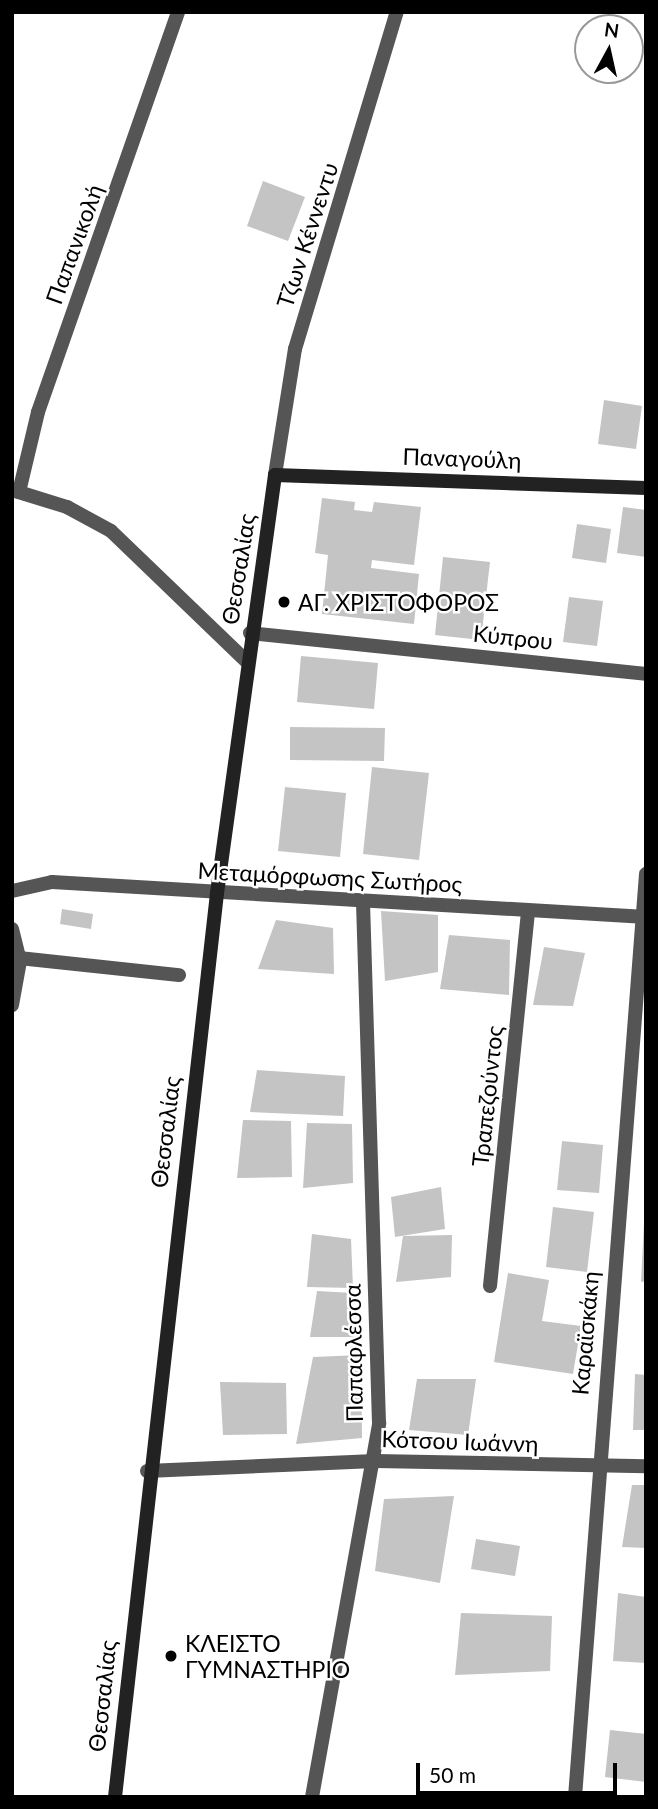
<!DOCTYPE html>
<html>
<head>
<meta charset="utf-8">
<style>
  body { margin:0 }
  #map { position:relative; width:658px; height:1809px; overflow:hidden; background:#fff; font-family:Lato,sans-serif }
  div>[style] { position:absolute }
  .building>* { inset:0; background:#c4c4c4 }
  .street>* { height:14px; margin:-7px; padding:0 7px; transform-origin:7px; border-radius:7px; background:#555 }
  .secondary>* { height:14px; margin:-7px; padding:0 7px; transform-origin:7px; border-radius:7px; background:#222 }
  .dots>* { width:19px; height:19px; translate:-50% -50%; box-sizing:border-box; border:4px solid #fff; border-radius:50% }
  span { translate:-50% -50%; white-space:nowrap; text-align:center; line-height:1.15; -webkit-text-stroke:5px #fff; paint-order:stroke }
  .street-label { font-size:23px; color:#000 }
  .poi-label { font-size:23px; color:#000 }
  .left { translate:0 -50%; text-align:left }
  .frame { position:absolute; inset:0; border:14px solid #000; pointer-events:none }
  .north { position:absolute; left:574px; top:14px; width:70px; height:70px; box-sizing:border-box; background:#fff; border:2px solid #999; border-radius:50%; rotate:8deg; font-size:19px; font-weight:700; line-height:28px; text-align:center; color:#000 }
  .north::after { content:''; display:block; margin:auto; width:24px; height:32px; background:#000; clip-path:polygon(50% 0,100% 100%,50% 72%,0 100%) }
  .scale { position:absolute; left:416px; top:1763px; width:201px; height:32px; box-sizing:border-box; border:4px solid #000; border-top:0; padding-left:9px; font-size:21px; line-height:24px; white-space:nowrap; color:#000; -webkit-text-stroke:5px #fff; paint-order:stroke }
</style>
</head>
<body>
<div id="map">
  <div class="building">
    <div style="clip-path:polygon(263px 181px,305px 197px,288px 241px,247px 226px)"></div>
    <div style="clip-path:polygon(604px 400px,642px 406px,636px 449px,598px 444px)"></div>
    <div style="clip-path:polygon(322px 498px,355px 502px,354px 510px,372px 512px,374px 502px,421px 507px,414px 565px,372px 560px,371px 568px,419px 574px,414px 624px,322px 614px,328px 555px,315px 553px)"></div>
    <div style="clip-path:polygon(623px 507px,646px 510px,646px 557px,617px 553px)"></div>
    <div style="clip-path:polygon(577px 524px,611px 529px,606px 563px,572px 558px)"></div>
    <div style="clip-path:polygon(443px 557px,490px 562px,481px 640px,435px 635px)"></div>
    <div style="clip-path:polygon(569px 597px,603px 601px,597px 646px,563px 642px)"></div>
    <div style="clip-path:polygon(301px 656px,378px 663px,374px 709px,297px 702px)"></div>
    <div style="clip-path:polygon(290px 727px,385px 728px,384px 761px,290px 760px)"></div>
    <div style="clip-path:polygon(372px 767px,429px 773px,419px 860px,363px 854px)"></div>
    <div style="clip-path:polygon(285px 787px,346px 793px,340px 857px,278px 851px)"></div>
    <div style="clip-path:polygon(62px 909px,93px 914px,91px 929px,60px 924px)"></div>
    <div style="clip-path:polygon(381px 911px,438px 915px,438px 972px,385px 981px)"></div>
    <div style="clip-path:polygon(276px 920px,333px 928px,334px 974px,258px 969px)"></div>
    <div style="clip-path:polygon(449px 935px,510px 940px,509px 995px,440px 989px)"></div>
    <div style="clip-path:polygon(544px 947px,585px 953px,573px 1006px,533px 1005px)"></div>
    <div style="clip-path:polygon(257px 1070px,345px 1076px,343px 1116px,250px 1112px)"></div>
    <div style="clip-path:polygon(243px 1120px,291px 1121px,292px 1177px,237px 1178px)"></div>
    <div style="clip-path:polygon(307px 1123px,352px 1124px,353px 1183px,303px 1188px)"></div>
    <div style="clip-path:polygon(562px 1141px,603px 1145px,599px 1193px,557px 1190px)"></div>
    <div style="clip-path:polygon(441px 1187px,445px 1229px,395px 1237px,391px 1197px)"></div>
    <div style="clip-path:polygon(553px 1207px,594px 1212px,587px 1272px,546px 1267px)"></div>
    <div style="clip-path:polygon(644px 1223px,646px 1281px,641px 1282px)"></div>
    <div style="clip-path:polygon(312px 1234px,351px 1239px,353px 1288px,307px 1287px)"></div>
    <div style="clip-path:polygon(452px 1235px,451px 1277px,396px 1282px,403px 1236px)"></div>
    <div style="clip-path:polygon(508px 1273px,549px 1280px,542px 1321px,581px 1326px,573px 1374px,494px 1362px)"></div>
    <div style="clip-path:polygon(317px 1291px,353px 1293px,354px 1337px,310px 1337px)"></div>
    <div style="clip-path:polygon(361px 1355px,362px 1438px,296px 1444px,313px 1357px)"></div>
    <div style="clip-path:polygon(635px 1374px,646px 1375px,646px 1430px,633px 1430px)"></div>
    <div style="clip-path:polygon(417px 1379px,476px 1379px,468px 1435px,409px 1430px)"></div>
    <div style="clip-path:polygon(220px 1382px,286px 1383px,287px 1434px,223px 1435px)"></div>
    <div style="clip-path:polygon(632px 1485px,646px 1485px,646px 1548px,622px 1547px)"></div>
    <div style="clip-path:polygon(454px 1496px,440px 1583px,375px 1571px,384px 1499px)"></div>
    <div style="clip-path:polygon(476px 1539px,520px 1546px,515px 1576px,471px 1569px)"></div>
    <div style="clip-path:polygon(618px 1593px,646px 1597px,646px 1663px,613px 1661px)"></div>
    <div style="clip-path:polygon(461px 1613px,552px 1616px,550px 1671px,455px 1675px)"></div>
    <div style="clip-path:polygon(610px 1730px,646px 1734px,646px 1782px,605px 1777px)"></div>
  </div>
  <div class="street">
    <div style="left:275px;top:475px;width:128px;rotate:-81deg"></div>
    <div style="left:295px;top:349px;width:352px;rotate:-73.2deg"></div>
    <div style="left:12px;top:490px;width:58px;rotate:17.2deg"></div>
    <div style="left:67px;top:507px;width:50px;rotate:28.6deg"></div>
    <div style="left:111px;top:531px;width:187px;rotate:43.9deg"></div>
    <div style="left:19px;top:492px;width:82px;rotate:-76.6deg"></div>
    <div style="left:38px;top:412px;width:424px;rotate:-70.7deg"></div>
    <div style="left:250px;top:633px;width:398px;rotate:5.9deg"></div>
    <div style="left:12px;top:891px;width:41px;rotate:-12.7deg"></div>
    <div style="left:52px;top:882px;width:595px;rotate:3.37deg"></div>
    <div style="left:12px;top:929px;width:33px;rotate:76deg"></div>
    <div style="left:20px;top:961px;width:45px;rotate:100.3deg"></div>
    <div style="left:19px;top:958px;width:161px;rotate:6.1deg"></div>
    <div style="left:490px;top:1286px;width:377px;rotate:-84.2deg"></div>
    <div style="left:147px;top:1471px;width:228px;rotate:-2.5deg"></div>
    <div style="left:375px;top:1461px;width:271px;rotate:1.1deg"></div>
    <div style="left:312px;top:1797px;width:380px;rotate:-79.8deg"></div>
    <div style="left:379px;top:1423px;width:520px;rotate:-91.76deg"></div>
    <div style="left:575px;top:1797px;width:926px;rotate:-85.6deg"></div>
  </div>
  <div class="secondary">
    <div style="left:115px;top:1797px;width:910px;rotate:-83.56deg"></div>
    <div style="left:217px;top:893px;width:422px;rotate:-82.1deg"></div>
    <div style="left:275px;top:475px;width:371px;rotate:2deg"></div>
  </div>
  <div class="dots">
    <div style="left:284px;top:602px;background:#000"></div>
    <div style="left:171px;top:1656px;background:#000"></div>
  </div>
  <div class="street-label">
    <span style="left:307px;top:235px;rotate:-72deg">Τζων Κέννεντυ</span>
    <span style="left:74px;top:244px;rotate:-70deg">Παπανικολή</span>
    <span style="left:462px;top:458px;rotate:2deg">Παναγούλη</span>
    <span style="left:238px;top:569px;rotate:-81deg">Θεσσαλίας</span>
    <span style="left:513px;top:637px;rotate:6deg">Κύπρου</span>
    <span style="left:330px;top:877px;rotate:3deg">Μεταμόρφωσης Σωτήρος</span>
    <span style="left:487px;top:1096px;rotate:-84deg">Τραπεζούντος</span>
    <span style="left:165px;top:1132px;rotate:-83deg">Θεσσαλίας</span>
    <span style="left:585px;top:1333px;rotate:-85deg">Καραϊσκάκη</span>
    <span style="left:353px;top:1353px;rotate:-91deg">Παπαφλέσσα</span>
    <span style="left:460px;top:1441px;rotate:2deg">Κότσου Ιωάννη</span>
    <span style="left:102px;top:1696px;rotate:-84deg">Θεσσαλίας</span>
  </div>
  <div class="poi-label">
    <span class="left" style="left:298px;top:602px">ΑΓ. ΧΡΙΣΤΟΦΟΡΟΣ</span>
    <span class="left" style="left:185px;top:1656px">ΚΛΕΙΣΤΟ<br>ΓΥΜΝΑΣΤΗΡΙΟ</span>
  </div>
  <div class="frame"></div>
  <div class="north">N</div>
  <div class="scale">50 m</div>
</div>
</body>
</html>
